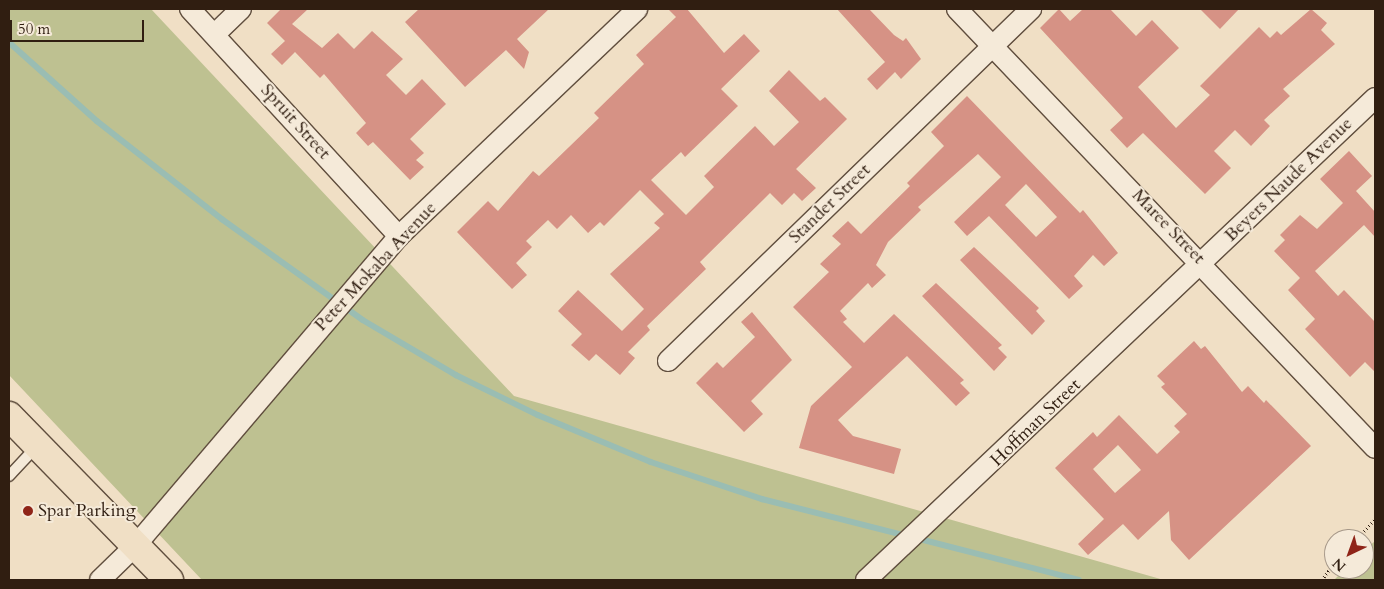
<!DOCTYPE html>
<html>
<head>
<meta charset="utf-8">
<style>
  body { margin:0 }
  #map { position:relative; width:1384px; height:589px; overflow:hidden; background:#f0dfc5; font-family:Cardo,serif }
  div>[style] { position:absolute }
  .green>* { inset:0; background:#bec191 }
  .stream>* { height:5.5px; margin:-2.75px; padding:0 2.75px; transform-origin:2.75px; border-radius:2.75px; background:#9abdb3 }
  .building>* { inset:0; background:#d69285 }
  .path>* { height:3px; margin-top:-1.5px; transform-origin:0; background:repeating-linear-gradient(90deg,#301e11 0 1px,transparent 0 3.5px) }
  .roads { filter:drop-shadow(1px 0 #604e3e) drop-shadow(-1px 0 #604e3e) drop-shadow(0 1px #604e3e) drop-shadow(0 -1px #604e3e) }
  .service>* { height:10px; margin:-5px; padding:0 5px; transform-origin:5px; border-radius:5px; background:#f5ead9 }
  .minor>* { height:20px; margin:-10px; padding:0 10px; transform-origin:10px; border-radius:10px; background:#f5ead9 }
  .primary>* { height:28px; margin:-14px; padding:0 14px; transform-origin:14px; border-radius:14px; background:#f0dfc5 }
  .dots>* { width:14px; height:14px; translate:-50% -50%; box-sizing:border-box; border:2px solid #f5ead9; border-radius:50% }
  span { translate:-50% -50%; white-space:nowrap; text-align:center; line-height:1.15; -webkit-text-stroke:4px #f5ead9; paint-order:stroke }
  .street-label { font-size:18px; color:#301e11 }
  .poi-label { font-size:18px; color:#301e11 }
  .left { translate:0 -50%; text-align:left }
  .frame { position:absolute; inset:0; border:10px solid #301e11; pointer-events:none }
  .north { position:absolute; left:1324px; top:529px; width:50px; height:50px; box-sizing:border-box; background:#f5ead9; border:1px solid #a69889; border-radius:50%; rotate:222deg; font-size:14px; font-weight:700; line-height:20px; text-align:center; color:#301e11 }
  .north::after { content:''; display:block; margin:auto; width:18px; height:22px; background:#8f2418; clip-path:polygon(50% 0,100% 100%,50% 72%,0 100%) }
  .scale { position:absolute; left:10px; top:20px; width:134px; height:22px; box-sizing:border-box; border:2px solid #301e11; border-top:0; padding-left:6px; font-size:15px; line-height:18px; white-space:nowrap; color:#301e11; -webkit-text-stroke:4px #f5ead9; paint-order:stroke }
</style>
</head>
<body>
<div id="map">
  <div class="green">
    <div style="clip-path:polygon(9px 9px,151px 9px,514px 396px,1164px 580px,202px 580px,9px 375px)"></div>
    <div style="clip-path:polygon(1375px 541px,1375px 580px,1334px 580px,1345px 569px,1364px 569px,1364px 551px)"></div>
  </div>
  <div class="stream">
    <div style="left:9px;top:42px;width:118px;rotate:41.9deg"></div>
    <div style="left:97px;top:121px;width:159px;rotate:38.1deg"></div>
    <div style="left:222px;top:219px;width:173px;rotate:35.6deg"></div>
    <div style="left:363px;top:320px;width:108px;rotate:30.6deg"></div>
    <div style="left:456px;top:375px;width:91px;rotate:26deg"></div>
    <div style="left:538px;top:415px;width:122px;rotate:22.6deg"></div>
    <div style="left:651px;top:462px;width:117px;rotate:18.4deg"></div>
    <div style="left:762px;top:499px;width:150px;rotate:14.3deg"></div>
    <div style="left:916px;top:538px;width:168px;rotate:14.4deg"></div>
  </div>
  <div class="building">
    <div style="clip-path:polygon(281px 9px,308px 9px,292px 24px,322px 48px,338px 33px,354px 49px,372px 31px,403px 59px,386px 75px,406px 95px,422px 79px,446px 104px,410px 139px,424px 153px,416px 160px,424px 167px,410px 180px,373px 142px,368px 146px,356px 133px,366px 123px,324px 74px,320px 78px,295px 52px,282px 65px,271px 54px,285px 41px,267px 23px)"></div>
    <div style="clip-path:polygon(419px 9px,549px 9px,517px 39px,529px 52px,524px 69px,506px 50px,465px 87px,405px 22px)"></div>
    <div style="clip-path:polygon(668px 9px,687px 9px,724px 53px,744px 34px,760px 51px,721px 89px,738px 106px,685px 157px,681px 152px,651px 180px,686px 215px,714px 187px,704px 176px,755px 126px,774px 146px,799px 122px,769px 91px,789px 70px,820px 101px,825px 97px,847px 119px,796px 169px,816px 188px,802px 201px,794px 193px,782px 205px,770px 193px,700px 262px,706px 269px,647px 326px,650px 330px,628px 352px,635px 358px,620px 375px,596px 354px,589px 361px,571px 345px,582px 334px,558px 311px,578px 290px,622px 331px,644px 309px,610px 274px,660px 228px,654px 223px,664px 214px,640px 190px,604px 226px,600px 222px,588px 233px,571px 215px,557px 229px,548px 220px,526px 241px,532px 247px,516px 263px,527px 275px,512px 289px,457px 232px,488px 201px,498px 211px,533px 171px,539px 176px,599px 118px,594px 113px,644px 64px,636px 55px,676px 17px)"></div>
    <div style="clip-path:polygon(837px 9px,869px 9px,894px 35px,903px 41px,906px 38px,921px 59px,901px 79px,895px 72px,877px 90px,867px 79px,885px 62px)"></div>
    <div style="clip-path:polygon(1059px 9px,1070px 21px,1083px 9px,1110px 9px,1136px 36px,1152px 20px,1179px 48px,1138px 87px,1176px 128px,1210px 95px,1200px 86px,1259px 27px,1270px 38px,1277px 31px,1281px 35px,1311px 9px,1327px 23px,1321px 30px,1335px 44px,1283px 89px,1290px 96px,1264px 120px,1270px 126px,1251px 146px,1235px 130px,1214px 151px,1231px 168px,1205px 194px,1143px 133px,1127px 148px,1110px 130px,1123px 118px,1040px 28px)"></div>
    <div style="clip-path:polygon(1200px 9px,1239px 9px,1220px 29px)"></div>
    <div style="clip-path:polygon(evenodd,967px 96px,1080px 213px,1083px 210px,1118px 253px,1104px 266px,1093px 255px,1074px 276px,1083px 286px,1069px 299px,989px 216px,967px 236px,954px 222px,1001px 177px,978px 154px,918px 207px,921px 210px,888px 242px,876px 265px,886px 275px,872px 288px,868px 283px,840px 311px,847px 319px,843px 322px,864px 343px,894px 314px,964px 380px,960px 383px,970px 393px,956px 406px,907px 356px,838px 420px,853px 436px,901px 449px,894px 474px,799px 448px,811px 406px,852px 367px,793px 307px,829px 272px,820px 264px,841px 244px,832px 236px,848px 221px,861px 234px,910px 186px,907px 183px,944px 146px,931px 132px,967px 96px,1026px 184px,1057px 217px,1036px 237px,1005px 205px,1026px 184px)"></div>
    <div style="clip-path:polygon(1349px 151px,1372px 176px,1356px 191px,1375px 212px,1375px 237px,1364px 225px,1315px 271px,1338px 296px,1344px 290px,1375px 322px,1375px 372px,1365px 362px,1350px 377px,1305px 329px,1315px 319px,1288px 290px,1300px 278px,1274px 251px,1285px 240px,1280px 235px,1300px 215px,1317px 229px,1343px 203px,1320px 179px)"></div>
    <div style="clip-path:polygon(974px 247px,1039px 308px,1036px 311px,1045px 321px,1032px 335px,960px 260px)"></div>
    <div style="clip-path:polygon(936px 283px,1002px 345px,998px 348px,1007px 357px,994px 371px,922px 296px)"></div>
    <div style="clip-path:polygon(752px 312px,792px 360px,751px 401px,763px 414px,744px 432px,696px 383px,717px 362px,723px 368px,755px 337px,741px 322px)"></div>
    <div style="clip-path:polygon(evenodd,1194px 341px,1201px 349px,1205px 346px,1242px 392px,1248px 386px,1264px 403px,1266px 400px,1311px 446px,1189px 560px,1171px 540px,1169px 511px,1138px 540px,1123px 524px,1088px 555px,1078px 544px,1104px 519px,1055px 468px,1093px 432px,1097px 437px,1119px 415px,1157px 454px,1180px 432px,1174px 426px,1187px 414px,1161px 387px,1165px 384px,1157px 376px,1194px 341px,1118px 445px,1141px 470px,1115px 493px,1093px 469px,1118px 445px)"></div>
  </div>
  <div class="path">
    <div style="left:1357px;top:539px;width:27px;rotate:-48deg"></div>
    <div style="left:1322px;top:580px;width:21px;rotate:-55deg"></div>
  </div>
  <div class="roads">
    <div class="service">
      <div style="left:9px;top:476px;width:41px;rotate:-47deg"></div>
    </div>
    <div class="minor">
      <div style="left:190px;top:9px;width:309px;rotate:47.4deg"></div>
      <div style="left:957px;top:9px;width:606px;rotate:46.4deg"></div>
      <div style="left:215px;top:34px;width:36px;rotate:-44deg"></div>
      <div style="left:668px;top:361px;width:506px;rotate:-44.12deg"></div>
      <div style="left:100px;top:580px;width:50px;rotate:-44.2deg"></div>
      <div style="left:136px;top:545px;width:406px;rotate:-49.6deg"></div>
      <div style="left:399px;top:236px;width:329px;rotate:-43.6deg"></div>
      <div style="left:866px;top:580px;width:701px;rotate:-43.44deg"></div>
    </div>
    <div class="primary">
      <div style="left:9px;top:416px;width:229px;rotate:45.7deg"></div>
    </div>
  </div>
  <div class="dots">
    <div style="left:28px;top:511px;background:#8f2418"></div>
  </div>
  <div class="street-label">
    <span style="left:295px;top:122px;rotate:48deg">Spruit Street</span>
    <span style="left:1289px;top:180px;rotate:-44deg">Beyers Naude Avenue</span>
    <span style="left:830px;top:204px;rotate:-44deg">Stander Street</span>
    <span style="left:1168px;top:227px;rotate:46deg">Maree Street</span>
    <span style="left:376px;top:267px;rotate:-47deg">Peter Mokaba Avenue</span>
    <span style="left:1036px;top:423px;rotate:-44deg">Hoffman Street</span>
  </div>
  <div class="poi-label">
    <span class="left" style="left:38px;top:511px">Spar Parking</span>
  </div>
  <div class="frame"></div>
  <div class="north">N</div>
  <div class="scale">50 m</div>
</div>
</body>
</html>
